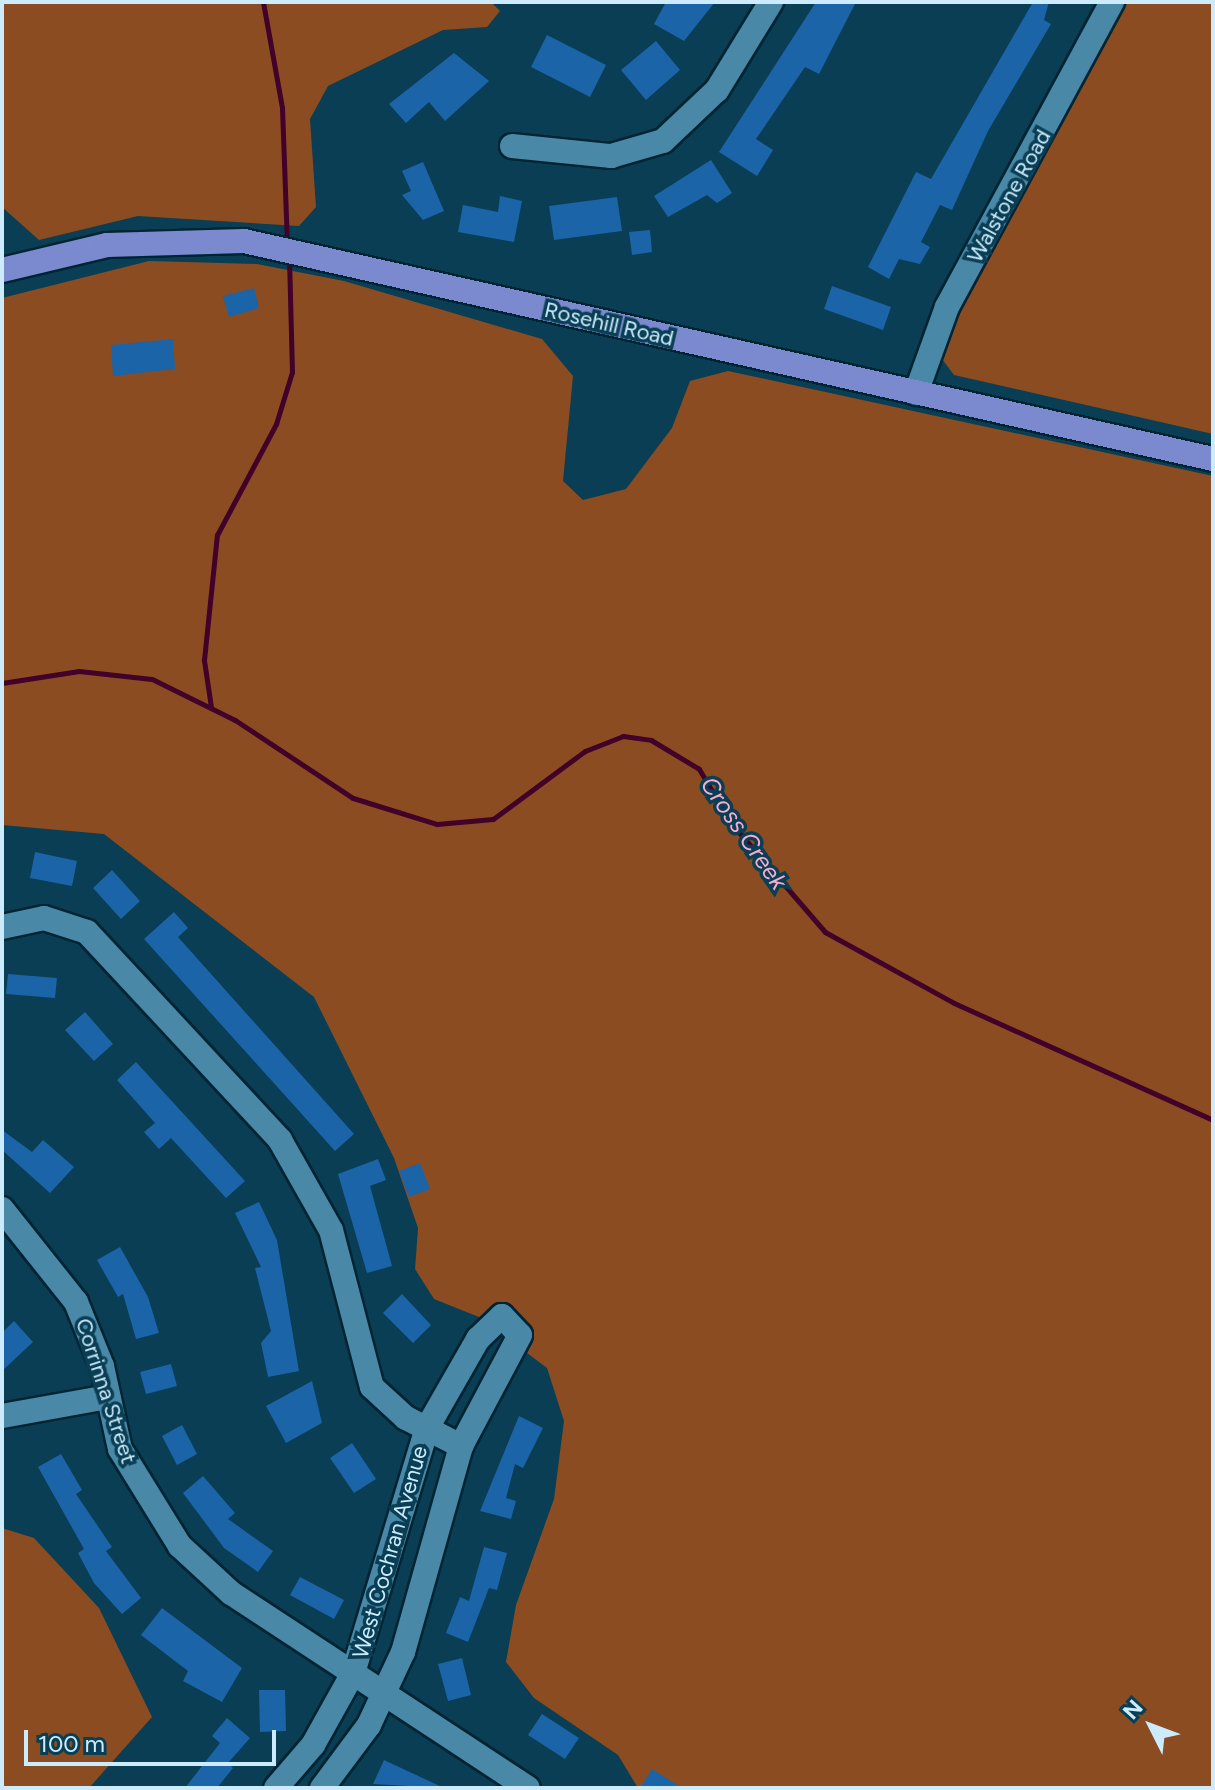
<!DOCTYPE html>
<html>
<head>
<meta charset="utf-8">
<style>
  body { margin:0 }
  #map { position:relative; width:1215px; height:1790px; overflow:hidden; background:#093e54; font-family:Figtree,sans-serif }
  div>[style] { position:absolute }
  .forest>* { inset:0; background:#8c4c21 }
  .stream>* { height:5px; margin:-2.5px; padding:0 2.5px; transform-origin:2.5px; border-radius:2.5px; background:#420128 }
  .building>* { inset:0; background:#1b64a8 }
  .roads { filter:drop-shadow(2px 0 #012433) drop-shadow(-2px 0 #012433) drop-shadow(0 2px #012433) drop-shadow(0 -2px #012433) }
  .minor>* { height:24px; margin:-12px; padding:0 12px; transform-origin:12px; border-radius:12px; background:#4988a6 }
  .major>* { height:24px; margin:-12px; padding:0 12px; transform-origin:12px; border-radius:12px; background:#7b89cf }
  span { translate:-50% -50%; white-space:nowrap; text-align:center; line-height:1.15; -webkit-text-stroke:7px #093e54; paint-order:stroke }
  .street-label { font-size:22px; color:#ccebfc }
  .water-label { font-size:24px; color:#f7adce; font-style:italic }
  .frame { position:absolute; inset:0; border:4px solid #ccebfc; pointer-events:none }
  .north { position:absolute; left:1111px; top:1686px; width:80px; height:80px; -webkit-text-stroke:6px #093e54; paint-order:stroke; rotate:312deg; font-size:22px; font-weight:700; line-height:32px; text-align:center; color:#ccebfc }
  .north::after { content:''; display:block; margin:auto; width:28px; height:36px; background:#ccebfc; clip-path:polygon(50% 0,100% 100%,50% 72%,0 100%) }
  .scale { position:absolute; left:24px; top:1730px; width:252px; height:36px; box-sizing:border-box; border:4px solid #ccebfc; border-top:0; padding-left:10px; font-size:24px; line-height:28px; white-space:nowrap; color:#ccebfc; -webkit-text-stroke:6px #093e54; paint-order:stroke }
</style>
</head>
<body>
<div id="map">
  <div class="forest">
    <div style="clip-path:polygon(2px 2px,491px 2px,500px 11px,487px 27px,443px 30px,328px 86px,310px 119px,316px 207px,299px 226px,138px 216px,39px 240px,2px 207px)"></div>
    <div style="clip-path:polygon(1127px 2px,1213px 2px,1213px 434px,954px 375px,942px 359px,961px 301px)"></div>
    <div style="clip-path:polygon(149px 261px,257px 264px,344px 281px,542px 339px,573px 376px,563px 481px,583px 500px,626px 489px,672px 428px,690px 381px,728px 371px,1213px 476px,1213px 1788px,638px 1788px,618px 1755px,534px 1698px,506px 1662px,516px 1605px,554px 1499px,564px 1421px,547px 1368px,479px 1317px,434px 1299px,415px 1269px,418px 1228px,394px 1158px,314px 997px,104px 834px,2px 825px,2px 298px)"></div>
    <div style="clip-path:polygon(2px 1528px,34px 1538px,99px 1608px,152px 1717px,89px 1788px,2px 1788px)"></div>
  </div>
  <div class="stream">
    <div style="left:263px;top:2px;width:108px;rotate:79.8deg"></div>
    <div style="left:282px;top:108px;width:135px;rotate:87.9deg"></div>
    <div style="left:2px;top:683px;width:78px;rotate:-8.9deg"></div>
    <div style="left:79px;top:671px;width:73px;rotate:6.3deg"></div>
    <div style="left:152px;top:679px;width:93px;rotate:26.3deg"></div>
    <div style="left:235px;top:720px;width:141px;rotate:33.5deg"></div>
    <div style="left:353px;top:798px;width:88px;rotate:17.2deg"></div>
    <div style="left:437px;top:824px;width:56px;rotate:-5.1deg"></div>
    <div style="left:493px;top:819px;width:114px;rotate:-36.5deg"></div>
    <div style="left:585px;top:751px;width:41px;rotate:-21.5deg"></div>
    <div style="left:623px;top:736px;width:28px;rotate:8deg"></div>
    <div style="left:651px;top:740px;width:56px;rotate:31.1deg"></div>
    <div style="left:699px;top:769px;width:63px;rotate:59.3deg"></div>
    <div style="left:731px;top:823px;width:144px;rotate:49.2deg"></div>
    <div style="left:825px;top:932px;width:147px;rotate:28.8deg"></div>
    <div style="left:954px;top:1003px;width:284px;rotate:24.3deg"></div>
    <div style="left:211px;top:707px;width:48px;rotate:-98.5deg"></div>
    <div style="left:204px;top:660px;width:126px;rotate:-84.1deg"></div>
    <div style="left:217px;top:535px;width:126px;rotate:-62deg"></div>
    <div style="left:276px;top:424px;width:54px;rotate:-72.9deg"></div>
    <div style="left:292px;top:372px;width:115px;rotate:-91.5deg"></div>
  </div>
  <div class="building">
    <div style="clip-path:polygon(666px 2px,715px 2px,684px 41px,654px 24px)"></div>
    <div style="clip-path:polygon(816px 2px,856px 2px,819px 74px,805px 67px,756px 139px,773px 150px,757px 176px,719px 152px)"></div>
    <div style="clip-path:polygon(1033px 2px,1049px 2px,1044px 20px,1051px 24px,988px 131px,952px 210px,940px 205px,921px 242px,930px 247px,920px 264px,899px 259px,889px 279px,868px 267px,916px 172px,931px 179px)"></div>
    <div style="clip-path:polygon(547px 35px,606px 65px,590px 97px,531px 67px)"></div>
    <div style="clip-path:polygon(656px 41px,680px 70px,646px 100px,621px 70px)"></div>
    <div style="clip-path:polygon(454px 53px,489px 81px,445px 121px,429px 102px,406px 123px,389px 104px)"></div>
    <div style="clip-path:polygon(711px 160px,732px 193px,717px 203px,707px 195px,668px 217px,654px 196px)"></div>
    <div style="clip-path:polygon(423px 162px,444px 211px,423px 220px,402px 195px,411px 191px,402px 171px)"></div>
    <div style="clip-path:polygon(500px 196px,522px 201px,514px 242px,458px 232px,463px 205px,498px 212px)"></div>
    <div style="clip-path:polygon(617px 197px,622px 231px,554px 240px,549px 206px)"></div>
    <div style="clip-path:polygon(650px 230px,652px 252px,632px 255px,629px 232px)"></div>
    <div style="clip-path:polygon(832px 286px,891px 307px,883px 330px,824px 309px)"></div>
    <div style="clip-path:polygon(254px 288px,259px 308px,229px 317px,223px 296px)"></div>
    <div style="clip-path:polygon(173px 339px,175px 369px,113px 376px,111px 345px)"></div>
    <div style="clip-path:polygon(35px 852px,77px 861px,72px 886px,30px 878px)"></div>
    <div style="clip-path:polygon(112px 870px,140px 901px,121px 919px,93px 888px)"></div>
    <div style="clip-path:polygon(174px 912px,188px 928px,178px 937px,354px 1134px,335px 1151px,144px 939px)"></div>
    <div style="clip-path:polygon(8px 974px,57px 978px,55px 998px,6px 994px)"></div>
    <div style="clip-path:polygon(85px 1012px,113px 1044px,94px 1061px,65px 1030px)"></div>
    <div style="clip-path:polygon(136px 1062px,245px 1181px,226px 1198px,171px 1138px,159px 1149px,144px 1132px,155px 1123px,117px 1080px)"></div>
    <div style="clip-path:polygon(2px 1130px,32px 1152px,43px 1140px,74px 1167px,50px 1193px,2px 1150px)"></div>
    <div style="clip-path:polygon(378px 1159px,386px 1180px,370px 1186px,392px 1266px,367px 1273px,338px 1174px)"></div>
    <div style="clip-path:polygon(420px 1163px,430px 1189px,409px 1197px,399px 1171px)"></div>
    <div style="clip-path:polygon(259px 1202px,277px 1240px,299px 1371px,268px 1377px,261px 1343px,271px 1331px,255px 1268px,261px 1267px,235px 1213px)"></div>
    <div style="clip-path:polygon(120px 1247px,148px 1297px,159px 1333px,136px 1339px,123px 1294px,118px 1297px,97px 1260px)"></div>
    <div style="clip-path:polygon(402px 1294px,431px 1325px,413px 1343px,383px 1313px)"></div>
    <div style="clip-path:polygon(14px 1321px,33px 1342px,2px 1371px,2px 1333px)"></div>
    <div style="clip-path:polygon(171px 1364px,177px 1386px,146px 1394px,140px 1372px)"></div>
    <div style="clip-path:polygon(312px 1381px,322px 1423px,286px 1443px,266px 1406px)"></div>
    <div style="clip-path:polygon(519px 1416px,543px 1428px,523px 1468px,515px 1464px,506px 1498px,516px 1501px,511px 1519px,480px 1511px)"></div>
    <div style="clip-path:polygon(182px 1425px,197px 1454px,177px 1465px,162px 1436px)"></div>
    <div style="clip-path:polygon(352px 1443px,376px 1479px,354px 1493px,330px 1458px)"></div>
    <div style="clip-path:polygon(61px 1454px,82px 1490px,76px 1494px,112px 1547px,106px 1551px,141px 1598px,122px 1614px,94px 1583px,78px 1553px,84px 1549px,38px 1467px)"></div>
    <div style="clip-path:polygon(203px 1476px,235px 1513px,228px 1519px,273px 1551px,258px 1572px,224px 1548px,183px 1493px)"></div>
    <div style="clip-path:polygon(484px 1547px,507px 1553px,497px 1590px,489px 1588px,468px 1642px,446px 1633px,460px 1597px,469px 1601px)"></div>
    <div style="clip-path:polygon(300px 1577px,344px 1600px,334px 1619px,290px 1595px)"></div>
    <div style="clip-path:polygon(162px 1608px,242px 1668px,222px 1702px,183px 1681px,188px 1671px,141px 1635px)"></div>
    <div style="clip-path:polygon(462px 1658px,471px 1695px,448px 1701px,438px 1664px)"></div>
    <div style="clip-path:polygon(259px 1690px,285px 1690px,286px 1731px,260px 1732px)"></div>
    <div style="clip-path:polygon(542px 1714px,579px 1738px,565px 1759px,528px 1735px)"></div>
    <div style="clip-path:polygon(227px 1718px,250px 1738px,228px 1763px,233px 1768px,217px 1788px,185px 1788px,220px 1743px,212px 1736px)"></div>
    <div style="clip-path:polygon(384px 1760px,444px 1788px,373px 1784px)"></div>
    <div style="clip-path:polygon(652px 1769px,682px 1788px,640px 1788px)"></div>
  </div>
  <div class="roads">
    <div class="minor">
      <div style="left:512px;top:146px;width:100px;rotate:5.8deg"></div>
      <div style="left:611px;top:156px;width:54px;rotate:-16.1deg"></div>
      <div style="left:663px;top:141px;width:74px;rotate:-43.4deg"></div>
      <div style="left:717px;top:90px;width:103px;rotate:-58.5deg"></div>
      <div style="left:916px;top:393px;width:91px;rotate:-70.2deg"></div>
      <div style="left:947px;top:307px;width:347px;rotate:-61.6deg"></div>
      <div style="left:2px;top:927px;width:43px;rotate:-12.1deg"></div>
      <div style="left:44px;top:918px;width:45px;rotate:18deg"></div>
      <div style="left:87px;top:932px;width:284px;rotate:47.1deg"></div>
      <div style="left:280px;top:1140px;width:103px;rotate:60.5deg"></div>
      <div style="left:331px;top:1230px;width:162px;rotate:75.4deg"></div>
      <div style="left:372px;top:1387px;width:46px;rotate:42.4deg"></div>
      <div style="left:406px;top:1418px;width:62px;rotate:27deg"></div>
      <div style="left:2px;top:1209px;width:119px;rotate:51.5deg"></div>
      <div style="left:76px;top:1302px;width:69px;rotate:67.9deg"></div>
      <div style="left:102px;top:1366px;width:85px;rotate:77.8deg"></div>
      <div style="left:120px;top:1449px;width:114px;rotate:58.3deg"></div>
      <div style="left:180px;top:1546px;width:69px;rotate:42.7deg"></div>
      <div style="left:231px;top:1593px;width:355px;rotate:33.3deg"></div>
      <div style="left:2px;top:1416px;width:108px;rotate:-10.2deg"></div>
      <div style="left:276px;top:1788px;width:57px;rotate:-49.3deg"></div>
      <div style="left:313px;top:1745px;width:82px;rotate:-60.9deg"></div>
      <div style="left:353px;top:1673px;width:256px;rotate:-73.2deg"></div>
      <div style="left:427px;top:1428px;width:103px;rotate:-60.2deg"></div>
      <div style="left:478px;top:1339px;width:33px;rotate:-44deg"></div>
      <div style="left:502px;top:1316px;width:26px;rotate:47deg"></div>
      <div style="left:520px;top:1335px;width:126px;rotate:118deg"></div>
      <div style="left:461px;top:1446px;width:214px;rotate:105.7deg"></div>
      <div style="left:403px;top:1652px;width:81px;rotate:115deg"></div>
      <div style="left:369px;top:1725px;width:79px;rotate:126.7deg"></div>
    </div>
    <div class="major">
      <div style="left:2px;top:270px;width:108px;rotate:-13.4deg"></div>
      <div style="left:107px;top:245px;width:137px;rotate:-1.7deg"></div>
      <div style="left:244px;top:241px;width:993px;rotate:12.68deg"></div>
    </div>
  </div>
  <div class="street-label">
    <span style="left:1009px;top:196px;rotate:-61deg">Walstone Road</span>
    <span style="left:609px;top:324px;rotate:13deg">Rosehill Road</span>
    <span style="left:106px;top:1391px;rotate:72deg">Corrinna Street</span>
    <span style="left:390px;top:1552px;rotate:-74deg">West Cochran Avenue</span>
  </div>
  <div class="water-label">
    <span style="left:744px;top:833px;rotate:55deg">Cross Creek</span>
  </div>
  <div class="frame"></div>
  <div class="north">N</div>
  <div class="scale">100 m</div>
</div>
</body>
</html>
